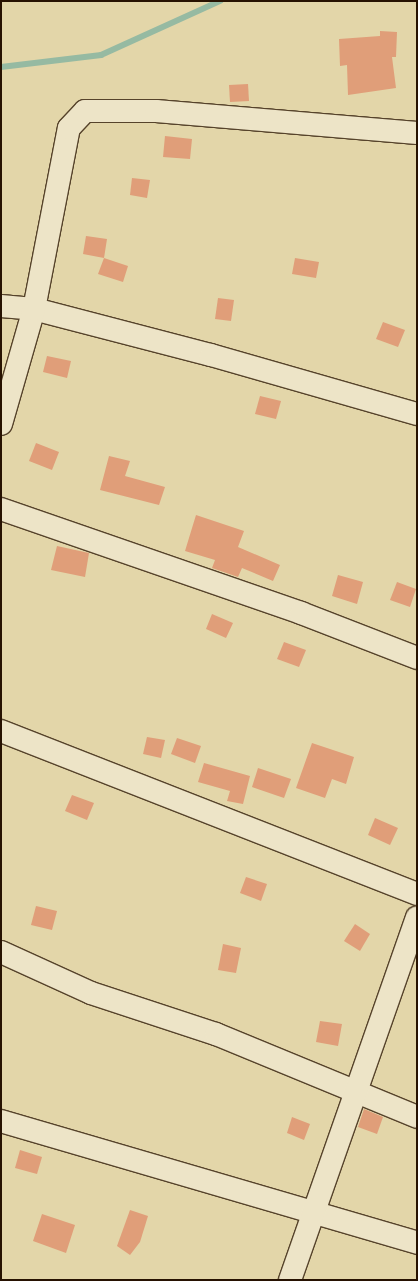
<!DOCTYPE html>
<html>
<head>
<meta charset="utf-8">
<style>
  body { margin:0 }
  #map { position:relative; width:418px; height:1281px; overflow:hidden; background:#e3d6a9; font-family:"Old Standard TT",serif }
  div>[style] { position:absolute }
  .stream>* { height:6px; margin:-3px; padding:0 3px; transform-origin:3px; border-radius:3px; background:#96baa2 }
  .building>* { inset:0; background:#e09e79 }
  .roads { filter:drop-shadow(1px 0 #56432b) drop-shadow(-1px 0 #56432b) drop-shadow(0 1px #56432b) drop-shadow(0 -1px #56432b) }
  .minor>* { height:22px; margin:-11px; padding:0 11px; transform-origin:11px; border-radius:11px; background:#ede4c7 }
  span { translate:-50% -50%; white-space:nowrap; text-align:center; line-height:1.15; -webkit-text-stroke:4px #ede4c7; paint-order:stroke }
  .frame { position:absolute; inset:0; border:2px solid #271201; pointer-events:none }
</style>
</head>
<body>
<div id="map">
  <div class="stream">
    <div style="left:1px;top:67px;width:101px;rotate:-6.8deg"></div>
    <div style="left:101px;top:55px;width:131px;rotate:-24.4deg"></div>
  </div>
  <div class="building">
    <div style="clip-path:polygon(380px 31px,397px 32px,396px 57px,392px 57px,396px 88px,348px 95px,347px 65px,340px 66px,339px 39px,380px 36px)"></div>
    <div style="clip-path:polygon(248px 84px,249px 101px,230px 102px,229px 85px)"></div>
    <div style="clip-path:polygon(165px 136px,192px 139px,190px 159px,163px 157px)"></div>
    <div style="clip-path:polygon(132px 178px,150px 180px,147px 198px,130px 195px)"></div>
    <div style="clip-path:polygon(86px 236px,107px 239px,104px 258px,83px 254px)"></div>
    <div style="clip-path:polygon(104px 258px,128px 266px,123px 282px,98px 274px)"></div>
    <div style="clip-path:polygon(295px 258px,319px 262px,316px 278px,292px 274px)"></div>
    <div style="clip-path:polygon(218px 298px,234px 300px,231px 321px,215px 319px)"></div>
    <div style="clip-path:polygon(383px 322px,405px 330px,398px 347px,376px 339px)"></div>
    <div style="clip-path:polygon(47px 356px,71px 361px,67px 378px,43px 372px)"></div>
    <div style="clip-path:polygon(260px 396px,281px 401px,276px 419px,255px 414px)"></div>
    <div style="clip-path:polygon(36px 443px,59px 452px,52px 470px,29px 461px)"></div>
    <div style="clip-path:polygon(109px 456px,130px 461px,125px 476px,165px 487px,159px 505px,100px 490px)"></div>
    <div style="clip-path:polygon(196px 515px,244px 531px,238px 547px,280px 565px,273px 581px,242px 568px,238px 577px,212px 568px,215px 560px,185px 551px)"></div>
    <div style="clip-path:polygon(57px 546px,89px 553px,85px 577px,51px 570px)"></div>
    <div style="clip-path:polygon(338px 575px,363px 582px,357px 604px,332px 596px)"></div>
    <div style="clip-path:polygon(397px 582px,416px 589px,410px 607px,390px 600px)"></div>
    <div style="clip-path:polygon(212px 614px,233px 623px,226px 638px,206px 629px)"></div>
    <div style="clip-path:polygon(284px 642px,306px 650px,299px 667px,277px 659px)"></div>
    <div style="clip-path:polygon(147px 737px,165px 740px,161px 758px,143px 754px)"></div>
    <div style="clip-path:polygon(177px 738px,201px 746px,195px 763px,171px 754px)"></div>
    <div style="clip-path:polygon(312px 743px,354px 757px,346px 784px,332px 779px,325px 798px,296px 788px)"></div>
    <div style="clip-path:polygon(204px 763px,250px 776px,243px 804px,227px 801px,230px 791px,198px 782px)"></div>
    <div style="clip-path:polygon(258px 768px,291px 779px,284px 798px,252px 787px)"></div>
    <div style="clip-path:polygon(72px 795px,94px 803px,87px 820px,65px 811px)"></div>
    <div style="clip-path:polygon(375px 818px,398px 828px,390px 845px,368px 835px)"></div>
    <div style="clip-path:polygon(246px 877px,267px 884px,261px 901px,240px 893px)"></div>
    <div style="clip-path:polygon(36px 906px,57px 911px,52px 930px,31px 925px)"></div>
    <div style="clip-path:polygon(355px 924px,370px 934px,360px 951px,344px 941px)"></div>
    <div style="clip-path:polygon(223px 944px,241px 948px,236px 973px,218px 970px)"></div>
    <div style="clip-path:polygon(320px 1021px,342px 1024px,338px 1046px,316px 1042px)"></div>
    <div style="clip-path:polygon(364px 1109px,383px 1117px,377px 1134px,358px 1127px)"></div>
    <div style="clip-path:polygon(292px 1117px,310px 1124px,304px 1140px,287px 1133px)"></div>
    <div style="clip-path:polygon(20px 1150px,42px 1157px,37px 1174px,15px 1168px)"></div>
    <div style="clip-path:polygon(130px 1210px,148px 1216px,140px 1242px,130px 1255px,117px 1246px)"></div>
    <div style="clip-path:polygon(42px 1214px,75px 1225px,66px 1253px,33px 1241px)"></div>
  </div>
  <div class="roads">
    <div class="minor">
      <div style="left:1px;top:306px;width:33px;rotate:5deg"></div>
      <div style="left:34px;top:309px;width:183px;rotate:14.6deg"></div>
      <div style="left:211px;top:355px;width:214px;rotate:16deg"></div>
      <div style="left:1px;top:424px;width:120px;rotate:-74deg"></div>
      <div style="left:34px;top:309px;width:184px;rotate:-79.1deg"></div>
      <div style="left:69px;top:128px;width:23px;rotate:-47deg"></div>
      <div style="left:85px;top:111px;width:71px"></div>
      <div style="left:156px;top:111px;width:262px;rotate:4.8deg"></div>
      <div style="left:1px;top:509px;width:318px;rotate:19.1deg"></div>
      <div style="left:301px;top:613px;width:124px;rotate:21.2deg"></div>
      <div style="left:1px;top:731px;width:447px;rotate:21.4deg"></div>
      <div style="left:1px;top:952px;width:99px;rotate:24.5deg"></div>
      <div style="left:91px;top:993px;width:132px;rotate:18.2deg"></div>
      <div style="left:216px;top:1034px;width:217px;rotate:22.4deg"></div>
      <div style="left:1px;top:1121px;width:434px;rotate:16.3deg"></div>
      <div style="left:290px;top:1280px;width:384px;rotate:-70.7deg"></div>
    </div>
  </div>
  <div class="frame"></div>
</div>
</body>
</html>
